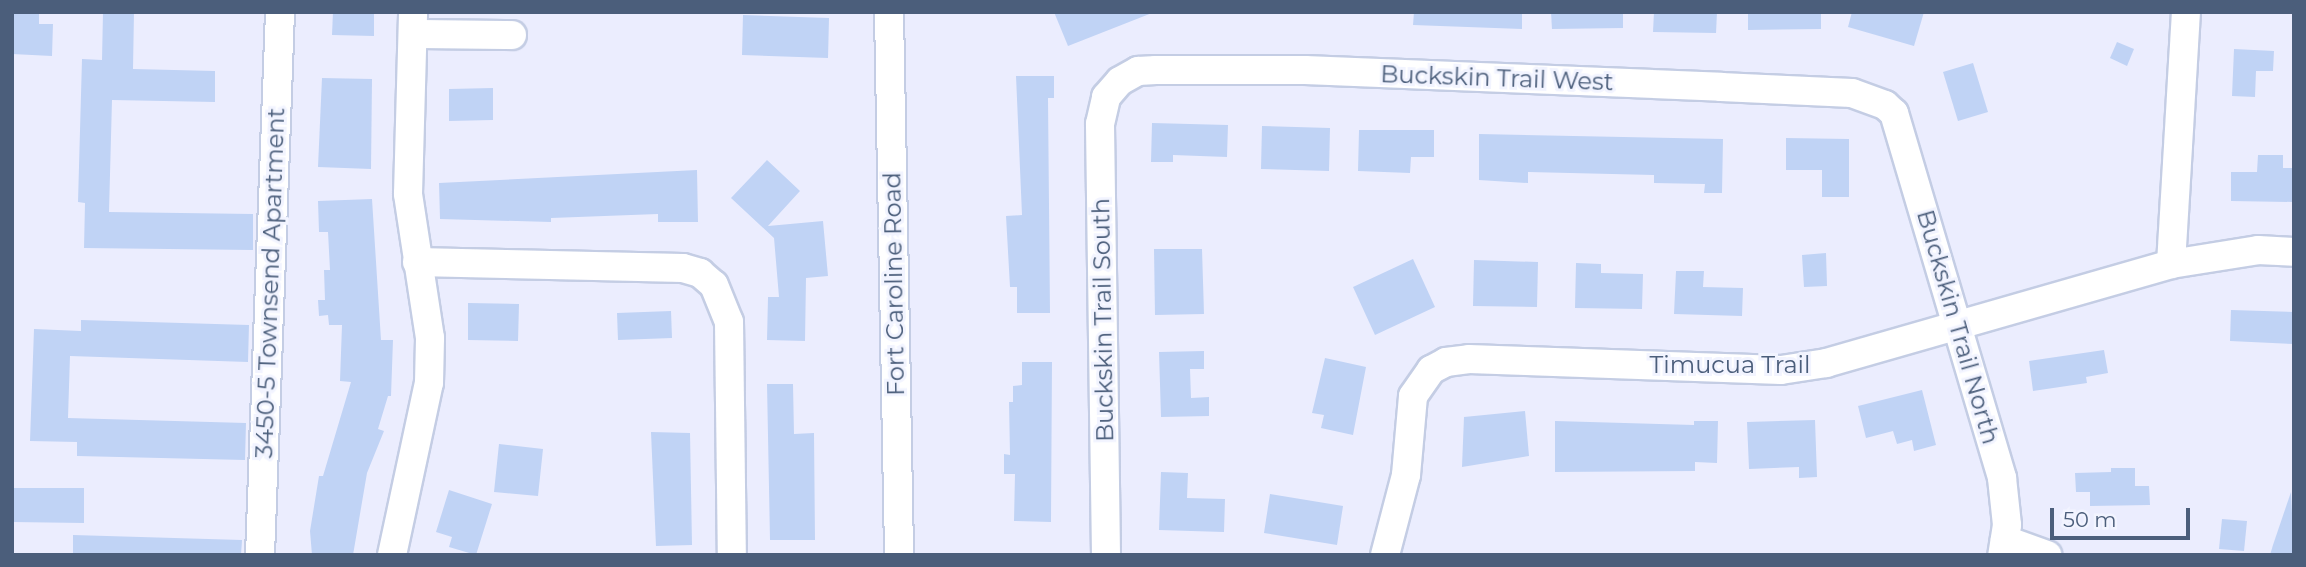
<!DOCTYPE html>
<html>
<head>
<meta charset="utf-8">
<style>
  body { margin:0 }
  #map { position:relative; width:2306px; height:567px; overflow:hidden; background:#ebedfe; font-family:Montserrat,sans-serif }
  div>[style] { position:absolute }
  .building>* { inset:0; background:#c0d3f5 }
  .roads { filter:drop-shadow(2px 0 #c4cde4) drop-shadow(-2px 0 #c4cde4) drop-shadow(0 2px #c4cde4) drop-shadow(0 -2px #c4cde4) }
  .minor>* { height:28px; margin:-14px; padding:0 14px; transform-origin:14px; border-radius:14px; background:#fff }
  span { translate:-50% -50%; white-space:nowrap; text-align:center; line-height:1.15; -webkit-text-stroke:6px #f2f4ff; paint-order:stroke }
  .street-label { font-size:24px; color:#4b5e7b }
  .frame { position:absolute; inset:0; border:14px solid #4b5e7b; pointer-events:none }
  .scale { position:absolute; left:2050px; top:508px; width:140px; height:32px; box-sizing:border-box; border:4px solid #4b5e7b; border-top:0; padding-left:9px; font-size:21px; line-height:24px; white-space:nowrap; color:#4b5e7b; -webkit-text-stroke:5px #f2f4ff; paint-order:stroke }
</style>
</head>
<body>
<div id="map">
  <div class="building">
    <div style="clip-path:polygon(103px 12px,134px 12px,133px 69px,215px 71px,215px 102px,112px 100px,109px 212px,253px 214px,253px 250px,84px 248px,85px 203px,78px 202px,82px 59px,102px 60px)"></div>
    <div style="clip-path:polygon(333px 12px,374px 12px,374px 36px,332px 35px)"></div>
    <div style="clip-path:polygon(1054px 12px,1152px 12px,1152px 13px,1068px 46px)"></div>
    <div style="clip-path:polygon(1414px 12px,1522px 12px,1522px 29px,1413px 25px)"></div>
    <div style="clip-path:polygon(1551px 12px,1623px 12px,1623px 28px,1552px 29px)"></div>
    <div style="clip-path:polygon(1654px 12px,1717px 12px,1716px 33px,1653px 32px)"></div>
    <div style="clip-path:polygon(1748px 12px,1821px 12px,1821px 29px,1748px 30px)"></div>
    <div style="clip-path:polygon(1852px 12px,1924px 12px,1914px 46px,1848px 27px)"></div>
    <div style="clip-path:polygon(12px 13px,39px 14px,39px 24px,53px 24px,52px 56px,12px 54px)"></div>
    <div style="clip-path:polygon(743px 15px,829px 18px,828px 58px,742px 55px)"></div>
    <div style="clip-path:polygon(2117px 42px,2134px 49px,2127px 66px,2110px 58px)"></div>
    <div style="clip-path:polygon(2234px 49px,2274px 51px,2273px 71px,2256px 71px,2255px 97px,2232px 96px)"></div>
    <div style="clip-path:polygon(1973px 63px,1988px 112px,1958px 121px,1943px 72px)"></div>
    <div style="clip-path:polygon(1016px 76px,1054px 76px,1054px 98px,1048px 98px,1050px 313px,1017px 313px,1017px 287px,1010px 287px,1006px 216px,1022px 215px)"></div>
    <div style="clip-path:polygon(322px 78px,372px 79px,371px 169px,318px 167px)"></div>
    <div style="clip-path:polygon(493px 88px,493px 120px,449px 121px,449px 89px)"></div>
    <div style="clip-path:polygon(1152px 123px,1228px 125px,1227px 157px,1173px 155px,1173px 162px,1151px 162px)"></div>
    <div style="clip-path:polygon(1262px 126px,1330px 128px,1329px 171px,1261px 169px)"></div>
    <div style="clip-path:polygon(1359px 130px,1434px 130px,1434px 157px,1411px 157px,1410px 173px,1358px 171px)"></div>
    <div style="clip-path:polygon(1479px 134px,1723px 139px,1722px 193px,1704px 193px,1705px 184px,1654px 183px,1654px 175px,1528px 172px,1528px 183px,1479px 180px)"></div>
    <div style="clip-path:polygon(1786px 138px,1849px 139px,1849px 197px,1822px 197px,1822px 170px,1786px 170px)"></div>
    <div style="clip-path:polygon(2258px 155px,2283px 155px,2283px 168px,2294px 168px,2294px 202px,2231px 201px,2231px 172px,2257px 172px)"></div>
    <div style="clip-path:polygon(767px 160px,800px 191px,768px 226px,823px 221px,828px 276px,806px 278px,805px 341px,767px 340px,768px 297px,779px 297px,774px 238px,731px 198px)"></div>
    <div style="clip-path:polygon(697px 170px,698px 222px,658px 222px,658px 214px,551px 218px,551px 222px,440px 219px,439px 183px)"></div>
    <div style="clip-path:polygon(372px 199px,381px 340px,393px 340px,391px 396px,388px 396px,378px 429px,384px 431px,367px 473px,353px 555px,312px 555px,310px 531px,319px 476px,323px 476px,351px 382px,340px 381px,342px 325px,329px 325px,328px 315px,319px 316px,318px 300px,325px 300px,324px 270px,330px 270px,328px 232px,319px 232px,318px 201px)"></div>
    <div style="clip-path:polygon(1154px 249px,1202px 249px,1204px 314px,1155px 315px)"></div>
    <div style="clip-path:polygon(1826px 253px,1827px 286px,1804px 287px,1802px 255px)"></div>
    <div style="clip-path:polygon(1413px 259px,1435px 307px,1375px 335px,1353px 287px)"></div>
    <div style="clip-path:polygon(1474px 260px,1538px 262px,1537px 307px,1473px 306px)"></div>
    <div style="clip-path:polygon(1576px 263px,1601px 264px,1601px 273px,1643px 274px,1642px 309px,1575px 308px)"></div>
    <div style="clip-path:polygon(1676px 271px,1704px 271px,1703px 287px,1743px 288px,1742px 316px,1674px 314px)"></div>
    <div style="clip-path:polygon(468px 303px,519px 304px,518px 341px,468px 340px)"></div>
    <div style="clip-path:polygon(2231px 310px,2294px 312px,2294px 344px,2230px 341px)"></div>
    <div style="clip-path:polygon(671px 311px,672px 338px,618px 340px,617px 313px)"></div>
    <div style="clip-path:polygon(81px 320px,249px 325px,248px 362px,70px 356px,68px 418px,246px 423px,245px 460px,77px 456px,77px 442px,30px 441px,34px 329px,81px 331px)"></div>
    <div style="clip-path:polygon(2104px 350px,2108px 373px,2086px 377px,2087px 383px,2033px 391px,2029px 361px)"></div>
    <div style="clip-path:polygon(1204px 351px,1204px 369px,1190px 369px,1191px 398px,1209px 397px,1209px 416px,1161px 417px,1159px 352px)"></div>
    <div style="clip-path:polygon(1325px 358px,1366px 367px,1353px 435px,1321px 428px,1324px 415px,1312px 413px)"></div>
    <div style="clip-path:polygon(1022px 362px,1052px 362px,1051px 522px,1014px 521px,1015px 474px,1004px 474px,1004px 454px,1010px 455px,1009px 402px,1013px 402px,1013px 386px,1022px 385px)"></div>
    <div style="clip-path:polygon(767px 384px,793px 384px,794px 434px,814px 433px,815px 540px,770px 540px)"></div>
    <div style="clip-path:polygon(1922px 390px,1936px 445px,1914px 451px,1912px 440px,1897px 444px,1893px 431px,1866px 438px,1858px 406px)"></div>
    <div style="clip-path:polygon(1525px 411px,1529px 456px,1462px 467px,1464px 417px)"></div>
    <div style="clip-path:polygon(1815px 420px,1817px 477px,1799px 478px,1799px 467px,1749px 469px,1747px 422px)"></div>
    <div style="clip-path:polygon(1555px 421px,1694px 425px,1694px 421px,1718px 421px,1717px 463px,1695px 462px,1695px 471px,1555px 472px)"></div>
    <div style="clip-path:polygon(651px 432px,690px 433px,692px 545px,656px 546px)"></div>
    <div style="clip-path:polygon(499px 444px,543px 449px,538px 496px,494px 492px)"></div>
    <div style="clip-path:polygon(2111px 468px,2135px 468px,2135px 486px,2149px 486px,2150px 505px,2090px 506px,2090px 492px,2076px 492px,2075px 473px,2111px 472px)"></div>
    <div style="clip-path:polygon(1161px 472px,1188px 473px,1187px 498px,1225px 499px,1224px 532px,1159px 530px)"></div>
    <div style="clip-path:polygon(12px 488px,84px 488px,84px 523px,12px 522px)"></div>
    <div style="clip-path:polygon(449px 490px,492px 504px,476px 555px,449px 547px,452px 537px,436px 532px)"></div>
    <div style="clip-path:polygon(2291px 492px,2294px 555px,2270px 555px,2273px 545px)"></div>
    <div style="clip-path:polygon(1270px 494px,1343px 506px,1337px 545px,1264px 533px)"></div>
    <div style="clip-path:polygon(2222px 519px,2247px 521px,2244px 551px,2219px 549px)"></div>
    <div style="clip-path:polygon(73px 535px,242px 540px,241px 555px,73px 555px)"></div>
  </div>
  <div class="roads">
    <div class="minor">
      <div style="left:889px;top:12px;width:543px;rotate:88.94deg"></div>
      <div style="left:413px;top:34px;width:99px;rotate:0.6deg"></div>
      <div style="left:417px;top:262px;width:266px;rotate:1.3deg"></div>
      <div style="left:683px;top:268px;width:18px;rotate:16deg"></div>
      <div style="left:700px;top:273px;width:18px;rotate:41deg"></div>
      <div style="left:714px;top:285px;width:40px;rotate:68deg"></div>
      <div style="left:729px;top:322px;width:233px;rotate:89.3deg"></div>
      <div style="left:2171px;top:264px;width:252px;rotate:-86.6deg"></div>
      <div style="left:2005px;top:540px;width:45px;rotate:19.7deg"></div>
      <div style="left:260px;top:555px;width:543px;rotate:-87.89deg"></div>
      <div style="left:392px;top:555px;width:176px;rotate:-77.9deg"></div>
      <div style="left:429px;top:383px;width:45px;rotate:-88.7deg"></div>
      <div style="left:430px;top:338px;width:146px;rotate:-98.7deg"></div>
      <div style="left:408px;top:194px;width:182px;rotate:-88.4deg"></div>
      <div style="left:1106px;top:555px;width:431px;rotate:-90.8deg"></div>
      <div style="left:1100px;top:124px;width:28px;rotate:-77deg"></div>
      <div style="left:1106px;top:97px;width:21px;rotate:-49deg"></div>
      <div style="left:1120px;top:81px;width:21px;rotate:-29deg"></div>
      <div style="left:1138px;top:71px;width:18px;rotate:-3deg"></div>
      <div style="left:1156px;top:70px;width:149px"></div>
      <div style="left:1305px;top:70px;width:416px;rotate:2.3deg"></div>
      <div style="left:1721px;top:87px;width:131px;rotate:2.6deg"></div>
      <div style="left:1852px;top:93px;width:35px;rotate:20deg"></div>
      <div style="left:1885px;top:105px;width:12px;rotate:42deg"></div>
      <div style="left:1894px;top:113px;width:381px;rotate:73.5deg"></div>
      <div style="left:2002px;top:478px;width:47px;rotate:83.9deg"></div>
      <div style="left:2007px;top:525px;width:30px;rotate:99deg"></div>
      <div style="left:1385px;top:555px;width:83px;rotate:-75.3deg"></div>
      <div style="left:1406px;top:475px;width:79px;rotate:-84.9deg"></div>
      <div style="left:1413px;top:396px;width:32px;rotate:-55deg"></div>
      <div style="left:1431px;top:370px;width:17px;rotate:-28deg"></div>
      <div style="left:1446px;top:362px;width:23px;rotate:-7deg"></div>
      <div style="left:1469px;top:359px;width:312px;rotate:2deg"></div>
      <div style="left:1781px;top:370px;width:46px;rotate:-8.8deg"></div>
      <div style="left:1826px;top:363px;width:359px;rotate:-16deg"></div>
      <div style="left:2171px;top:264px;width:88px;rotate:-9.1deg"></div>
      <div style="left:2258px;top:250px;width:36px;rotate:3deg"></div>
    </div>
  </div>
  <div class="street-label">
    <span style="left:1497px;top:78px;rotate:2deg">Buckskin Trail West</span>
    <span style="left:270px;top:283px;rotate:-88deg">3450-5 Townsend Apartment</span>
    <span style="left:894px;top:284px;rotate:-91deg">Fort Caroline Road</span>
    <span style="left:1103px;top:320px;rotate:-91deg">Buckskin Trail South</span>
    <span style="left:1958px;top:327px;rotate:74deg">Buckskin Trail North</span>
    <span style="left:1730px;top:365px">Timucua Trail</span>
  </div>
  <div class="frame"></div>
  <div class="scale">50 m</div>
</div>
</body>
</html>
